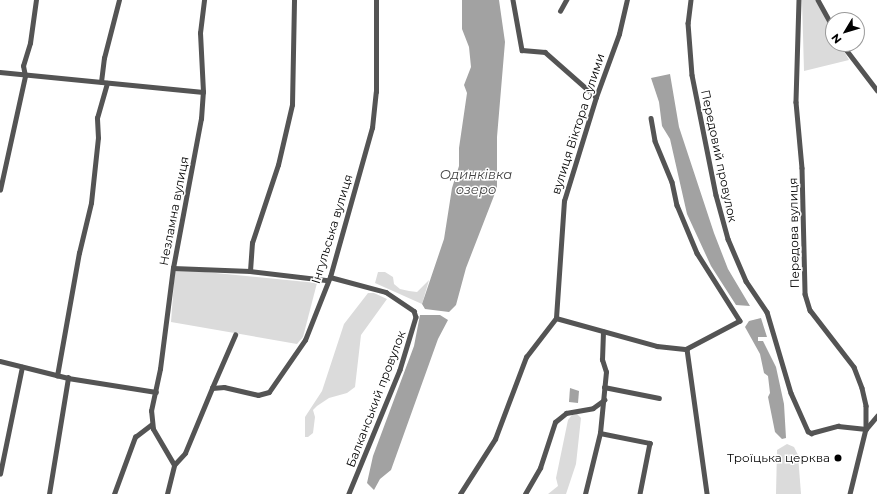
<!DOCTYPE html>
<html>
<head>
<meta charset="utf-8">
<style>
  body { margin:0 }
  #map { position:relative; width:877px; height:494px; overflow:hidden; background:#fff; font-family:Montserrat,sans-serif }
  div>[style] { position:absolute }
  .green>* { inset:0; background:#dbdbdb }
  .water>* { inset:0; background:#a2a2a2 }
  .minor>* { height:4.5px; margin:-2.25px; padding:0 2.25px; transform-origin:2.25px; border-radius:2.25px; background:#545454 }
  .dots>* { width:11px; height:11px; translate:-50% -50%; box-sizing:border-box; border:2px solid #fff; border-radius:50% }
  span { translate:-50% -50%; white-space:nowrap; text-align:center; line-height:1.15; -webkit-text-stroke:3px #fff; paint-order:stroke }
  .street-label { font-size:12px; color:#000 }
  .poi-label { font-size:12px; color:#000 }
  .right { translate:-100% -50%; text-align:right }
  .water-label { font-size:13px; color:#434343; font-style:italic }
  .north { position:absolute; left:825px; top:12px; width:40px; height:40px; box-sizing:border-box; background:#fff; border:1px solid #999; border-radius:50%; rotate:232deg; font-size:11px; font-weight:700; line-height:16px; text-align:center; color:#000 }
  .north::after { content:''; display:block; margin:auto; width:14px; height:18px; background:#000; clip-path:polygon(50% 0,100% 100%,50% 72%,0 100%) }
</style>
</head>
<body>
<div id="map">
  <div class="green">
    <div style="clip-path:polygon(802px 0,817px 0,833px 30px,833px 44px,840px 44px,849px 60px,804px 71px)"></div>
    <div style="clip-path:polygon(175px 269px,317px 283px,303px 337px,297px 344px,171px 322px)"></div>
    <div style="clip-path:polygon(378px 272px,385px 272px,393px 277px,394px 284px,400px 289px,409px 291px,417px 292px,429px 280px,422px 304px,375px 283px)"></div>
    <div style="clip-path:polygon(368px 293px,374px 293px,387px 299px,361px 335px,355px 387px,347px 393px,329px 398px,317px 406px,313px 410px,315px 417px,313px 433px,308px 437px,305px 437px,305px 417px,322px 391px,344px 324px)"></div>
    <div style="clip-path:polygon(577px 414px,581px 418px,576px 464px,566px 494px,548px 494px,558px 486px,556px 478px,568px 420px,572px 415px)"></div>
    <div style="clip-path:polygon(787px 444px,794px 447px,798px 455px,801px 494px,776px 494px,777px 450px)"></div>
  </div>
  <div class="water">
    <div style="clip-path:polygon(462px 0,499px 0,505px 42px,497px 137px,497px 188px,466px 268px,456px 305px,449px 312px,425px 309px,422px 304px,444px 239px,452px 188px,459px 166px,459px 148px,467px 93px,464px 85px,471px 67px,469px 47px,462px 29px)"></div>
    <div style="clip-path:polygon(670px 74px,679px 127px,714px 233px,728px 269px,750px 306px,736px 305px,711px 266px,687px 214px,670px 139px,662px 126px,659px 102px,651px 78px)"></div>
    <div style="clip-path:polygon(420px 315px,440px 315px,448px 320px,438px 339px,391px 470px,380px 479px,374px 490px,367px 483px,373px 456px,414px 346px)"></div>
    <div style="clip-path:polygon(761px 318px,767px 337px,758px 337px,758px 341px,763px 341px,776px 367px,784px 404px,786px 438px,782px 439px,775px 432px,768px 397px,770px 393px,768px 376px,764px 373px,760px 354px,745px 327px,749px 321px)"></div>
    <div style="clip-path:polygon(570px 388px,579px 391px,578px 403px,569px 402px)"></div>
  </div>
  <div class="minor">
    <div style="left:513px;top:0;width:51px;rotate:79.8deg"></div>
    <div style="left:522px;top:50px;width:23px;rotate:5deg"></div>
    <div style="left:545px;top:52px;width:68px;rotate:41.4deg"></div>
    <div style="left:691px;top:0;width:23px;rotate:97deg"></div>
    <div style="left:688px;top:23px;width:52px;rotate:85.6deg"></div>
    <div style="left:692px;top:75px;width:122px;rotate:78.7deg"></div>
    <div style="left:716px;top:195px;width:46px;rotate:74.7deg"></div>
    <div style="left:728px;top:239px;width:46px;rotate:66.8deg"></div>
    <div style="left:746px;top:281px;width:37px;rotate:56deg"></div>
    <div style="left:767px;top:312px;width:84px;rotate:73.5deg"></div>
    <div style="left:791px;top:393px;width:42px;rotate:65.9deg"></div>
    <div style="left:808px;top:431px;width:4px;rotate:34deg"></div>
    <div style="left:811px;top:433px;width:28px;rotate:-15deg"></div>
    <div style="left:838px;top:426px;width:28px;rotate:6deg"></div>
    <div style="left:799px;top:0;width:102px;rotate:91.7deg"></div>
    <div style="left:796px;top:102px;width:66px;rotate:84.8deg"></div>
    <div style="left:802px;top:168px;width:126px;rotate:88.6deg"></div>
    <div style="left:805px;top:294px;width:17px;rotate:73deg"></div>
    <div style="left:810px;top:310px;width:72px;rotate:52.3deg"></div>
    <div style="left:854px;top:367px;width:22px;rotate:69deg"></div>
    <div style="left:862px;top:388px;width:18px;rotate:77deg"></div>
    <div style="left:866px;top:406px;width:23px;rotate:90deg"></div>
    <div style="left:866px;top:429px;width:67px;rotate:103.8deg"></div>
    <div style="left:818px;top:0;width:31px;rotate:61deg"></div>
    <div style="left:560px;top:11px;width:13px;rotate:-61deg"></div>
    <div style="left:842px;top:44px;width:58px;rotate:52.7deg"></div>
    <div style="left:0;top:72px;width:204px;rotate:5.6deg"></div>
    <div style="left:101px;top:82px;width:24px;rotate:-83deg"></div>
    <div style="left:104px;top:58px;width:60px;rotate:-75.5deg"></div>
    <div style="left:651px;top:118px;width:23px;rotate:80deg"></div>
    <div style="left:655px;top:141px;width:44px;rotate:67.5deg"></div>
    <div style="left:672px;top:182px;width:24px;rotate:78deg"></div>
    <div style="left:677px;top:205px;width:52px;rotate:67.4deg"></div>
    <div style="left:697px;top:253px;width:80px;rotate:57.7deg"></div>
    <div style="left:740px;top:321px;width:60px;rotate:152.2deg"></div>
    <div style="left:687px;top:349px;width:146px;rotate:82.1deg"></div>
    <div style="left:0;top:190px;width:117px;rotate:-77.6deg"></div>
    <div style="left:25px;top:76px;width:10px;rotate:-101deg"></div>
    <div style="left:23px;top:66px;width:24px;rotate:-73deg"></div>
    <div style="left:30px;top:43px;width:43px;rotate:-82.1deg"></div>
    <div style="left:173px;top:268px;width:77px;rotate:2.2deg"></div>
    <div style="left:250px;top:271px;width:78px;rotate:6.7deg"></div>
    <div style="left:250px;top:271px;width:28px;rotate:-86deg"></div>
    <div style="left:252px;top:243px;width:82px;rotate:-71.6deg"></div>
    <div style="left:278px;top:165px;width:62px;rotate:-76.9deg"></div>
    <div style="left:292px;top:105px;width:105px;rotate:-88.9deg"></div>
    <div style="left:330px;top:277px;width:58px;rotate:15deg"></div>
    <div style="left:386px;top:292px;width:34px;rotate:34deg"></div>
    <div style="left:414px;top:311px;width:6px;rotate:72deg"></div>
    <div style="left:416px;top:317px;width:55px;rotate:106.8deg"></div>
    <div style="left:400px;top:370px;width:134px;rotate:112.4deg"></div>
    <div style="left:556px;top:318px;width:105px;rotate:15.5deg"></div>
    <div style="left:657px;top:346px;width:30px;rotate:6deg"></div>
    <div style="left:0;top:361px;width:70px;rotate:14deg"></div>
    <div style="left:68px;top:378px;width:89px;rotate:9deg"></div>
    <div style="left:57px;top:376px;width:125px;rotate:-79.9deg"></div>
    <div style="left:79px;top:253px;width:51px;rotate:-76.5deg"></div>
    <div style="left:91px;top:203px;width:65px;rotate:-83.9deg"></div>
    <div style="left:98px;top:138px;width:20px;rotate:-93deg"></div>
    <div style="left:97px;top:118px;width:36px;rotate:-74deg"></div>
    <div style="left:604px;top:387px;width:56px;rotate:11.3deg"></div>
    <div style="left:212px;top:388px;width:58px;rotate:-66.5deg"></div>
    <div style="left:866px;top:429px;width:17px;rotate:-50deg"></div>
    <div style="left:600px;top:433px;width:51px;rotate:11.3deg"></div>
    <div style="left:650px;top:443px;width:52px;rotate:101.1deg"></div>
    <div style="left:174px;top:465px;width:16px;rotate:-47deg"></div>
    <div style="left:185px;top:453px;width:70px;rotate:-67.4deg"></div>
    <div style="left:212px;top:388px;width:12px;rotate:-5deg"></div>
    <div style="left:224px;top:387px;width:35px;rotate:13deg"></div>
    <div style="left:258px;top:395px;width:11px;rotate:-15deg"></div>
    <div style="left:269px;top:392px;width:63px;rotate:-55.3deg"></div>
    <div style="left:305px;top:340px;width:68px;rotate:-68.4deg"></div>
    <div style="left:330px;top:277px;width:155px;rotate:-74.3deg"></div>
    <div style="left:372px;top:128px;width:36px;rotate:-84deg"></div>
    <div style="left:376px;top:92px;width:92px;rotate:-90deg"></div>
    <div style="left:0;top:474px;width:109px;rotate:-78.4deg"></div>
    <div style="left:49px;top:494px;width:118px;rotate:-80.7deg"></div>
    <div style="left:114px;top:494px;width:61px;rotate:-69.8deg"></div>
    <div style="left:135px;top:437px;width:20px;rotate:-37deg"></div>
    <div style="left:167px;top:494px;width:30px;rotate:-76deg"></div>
    <div style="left:174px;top:465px;width:42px;rotate:-120.3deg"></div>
    <div style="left:153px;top:429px;width:18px;rotate:-96deg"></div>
    <div style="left:151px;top:411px;width:43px;rotate:-77.9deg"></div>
    <div style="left:160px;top:369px;width:102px;rotate:-82.7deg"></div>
    <div style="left:173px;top:268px;width:152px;rotate:-79.4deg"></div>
    <div style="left:201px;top:119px;width:27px;rotate:-86deg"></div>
    <div style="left:203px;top:92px;width:59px;rotate:-92.9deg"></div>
    <div style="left:200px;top:33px;width:33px;rotate:-83deg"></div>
    <div style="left:460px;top:494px;width:65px;rotate:-57.5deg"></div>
    <div style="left:495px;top:439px;width:88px;rotate:-69.3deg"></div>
    <div style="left:526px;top:357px;width:49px;rotate:-52.4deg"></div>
    <div style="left:556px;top:318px;width:117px;rotate:-86.1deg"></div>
    <div style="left:564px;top:201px;width:109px;rotate:-72.9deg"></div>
    <div style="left:596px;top:97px;width:67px;rotate:-69.9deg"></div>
    <div style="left:619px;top:34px;width:35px;rotate:-77deg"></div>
    <div style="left:525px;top:494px;width:30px;rotate:-60deg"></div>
    <div style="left:540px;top:468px;width:48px;rotate:-71.9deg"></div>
    <div style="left:555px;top:422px;width:14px;rotate:-39deg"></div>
    <div style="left:566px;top:413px;width:27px;rotate:-10deg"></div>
    <div style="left:593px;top:408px;width:14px;rotate:-36deg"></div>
    <div style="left:585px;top:494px;width:63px;rotate:-76.2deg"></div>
    <div style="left:600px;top:433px;width:61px;rotate:-84.4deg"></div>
    <div style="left:606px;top:372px;width:13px;rotate:-108deg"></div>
    <div style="left:602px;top:360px;width:28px;rotate:-88deg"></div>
  </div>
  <div class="dots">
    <div style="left:838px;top:458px;background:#000"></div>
  </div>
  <div class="street-label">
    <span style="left:578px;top:124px;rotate:-72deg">вулиця Віктора Сулими</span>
    <span style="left:719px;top:156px;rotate:78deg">Передовий провулок</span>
    <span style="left:174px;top:211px;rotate:-79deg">Незламна вулиця</span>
    <span style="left:332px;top:229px;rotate:-73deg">Інгульська вулиця</span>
    <span style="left:794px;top:233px;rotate:-91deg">Передова вулиця</span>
    <span style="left:376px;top:399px;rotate:-69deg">Балканський провулок</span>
  </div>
  <div class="poi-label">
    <span class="right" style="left:830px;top:458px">Троїцька церква</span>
  </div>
  <div class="water-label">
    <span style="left:476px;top:182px">Одинківка<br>озеро</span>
  </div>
  <div class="north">N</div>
</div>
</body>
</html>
